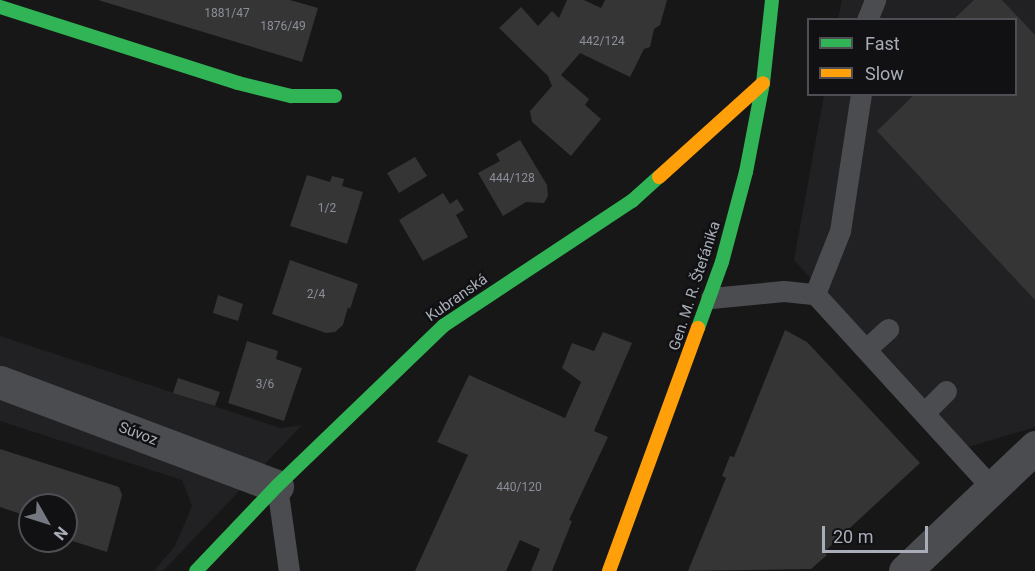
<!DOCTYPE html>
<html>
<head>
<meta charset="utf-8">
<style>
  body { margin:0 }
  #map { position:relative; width:1035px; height:571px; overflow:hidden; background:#171717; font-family:Roboto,sans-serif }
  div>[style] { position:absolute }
  .built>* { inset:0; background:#212123 }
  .building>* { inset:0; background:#353536 }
  .lane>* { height:21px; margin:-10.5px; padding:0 10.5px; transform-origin:10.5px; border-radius:10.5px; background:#4b4c50 }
  .street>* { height:33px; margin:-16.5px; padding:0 16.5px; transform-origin:16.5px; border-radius:16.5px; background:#4b4c50 }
  .fast>* { height:14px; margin:-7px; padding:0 7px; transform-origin:7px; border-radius:7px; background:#30b455 }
  .slow>* { height:14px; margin:-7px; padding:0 7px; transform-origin:7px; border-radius:7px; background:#ff9f0a }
  span { translate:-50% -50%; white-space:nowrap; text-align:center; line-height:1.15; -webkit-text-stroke:5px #111113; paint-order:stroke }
  .number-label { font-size:12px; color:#8b8f98 }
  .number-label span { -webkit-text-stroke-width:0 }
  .street-label { font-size:15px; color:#a8adb8 }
  .legend { position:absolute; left:807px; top:18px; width:210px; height:78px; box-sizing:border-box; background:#111113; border:2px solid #4d4f55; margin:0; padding:8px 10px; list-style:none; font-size:18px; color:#a8adb8 }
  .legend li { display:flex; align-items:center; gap:12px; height:30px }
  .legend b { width:30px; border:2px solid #4d4f55 }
  .north { position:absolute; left:18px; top:493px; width:60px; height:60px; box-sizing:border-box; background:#111113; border:2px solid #4d4f55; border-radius:50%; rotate:129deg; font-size:16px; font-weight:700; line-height:24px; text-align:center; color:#a8adb8 }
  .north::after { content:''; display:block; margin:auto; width:21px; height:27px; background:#757880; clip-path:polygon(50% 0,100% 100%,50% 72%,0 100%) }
  .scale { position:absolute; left:822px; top:526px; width:106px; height:27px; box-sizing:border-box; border:3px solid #a8adb8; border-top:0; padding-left:8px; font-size:18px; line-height:21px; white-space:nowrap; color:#a8adb8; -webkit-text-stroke:4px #111113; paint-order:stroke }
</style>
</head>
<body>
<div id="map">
  <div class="built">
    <div style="clip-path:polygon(842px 0,1035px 0,1035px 427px,965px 448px,794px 260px,824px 95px,1016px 94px,1016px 20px,838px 19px)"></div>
    <div style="clip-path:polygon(0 336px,281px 428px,302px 425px,163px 571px,154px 571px,175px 546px,192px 506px,182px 480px,0 421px)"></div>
  </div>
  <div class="building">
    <div style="clip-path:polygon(98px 0,290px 0,318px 8px,302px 62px)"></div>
    <div style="clip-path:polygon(567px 0,584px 0,601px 8px,605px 0,667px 0,660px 25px,654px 29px,650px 47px,644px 49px,630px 77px,580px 53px,561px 75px,589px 99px,585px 105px,601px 119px,571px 156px,532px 122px,530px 111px,552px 86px,548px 76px,499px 28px,521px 7px,538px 26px,552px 11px,559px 18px)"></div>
    <div style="clip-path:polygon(974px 0,1002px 0,1035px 35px,1035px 300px,877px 131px,915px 94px,1016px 94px,1016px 20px,953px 20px)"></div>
    <div style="clip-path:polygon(520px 140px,547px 185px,548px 196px,544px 203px,526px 202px,503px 216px,478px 173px,500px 161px,496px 154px)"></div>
    <div style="clip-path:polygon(415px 157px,427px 176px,399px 193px,387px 173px)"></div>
    <div style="clip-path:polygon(307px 175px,330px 182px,332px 176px,344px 179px,342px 186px,363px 192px,347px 244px,290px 226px)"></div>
    <div style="clip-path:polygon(443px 193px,450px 204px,457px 199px,464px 210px,456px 215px,468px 237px,423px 261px,399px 220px)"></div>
    <div style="clip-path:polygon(290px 260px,358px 284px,350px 309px,348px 307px,343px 325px,335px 332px,326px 333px,272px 314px)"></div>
    <div style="clip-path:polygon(218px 295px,243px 304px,238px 321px,213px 313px)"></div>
    <div style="clip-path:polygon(785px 330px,807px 342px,920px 463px,824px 552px,827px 555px,811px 569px,688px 571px,726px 478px,722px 476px,730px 456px,734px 457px)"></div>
    <div style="clip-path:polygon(603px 332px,632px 343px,594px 431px,608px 437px,569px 520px,572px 521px,552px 571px,531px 571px,540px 549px,520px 540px,506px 571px,415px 571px,468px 455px,437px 442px,469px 375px,565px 418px,581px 382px,562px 368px,572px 343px,594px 351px)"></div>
    <div style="clip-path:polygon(247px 341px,278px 351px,276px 359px,302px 368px,284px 421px,228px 403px)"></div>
    <div style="clip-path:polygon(178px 378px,220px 392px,215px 406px,173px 393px)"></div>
    <div style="clip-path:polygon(0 449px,119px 487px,122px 495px,107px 552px,66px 539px,66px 505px,30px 505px,30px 517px,0 507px)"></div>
  </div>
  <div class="lane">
    <div style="left:867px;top:20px;width:22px;rotate:-68deg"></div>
    <div style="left:815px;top:294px;width:68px;rotate:-68.4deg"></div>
    <div style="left:840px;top:231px;width:139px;rotate:-81.3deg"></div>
    <div style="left:711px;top:298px;width:73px;rotate:-5.5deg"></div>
    <div style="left:784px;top:291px;width:31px;rotate:6deg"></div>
    <div style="left:815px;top:294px;width:263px;rotate:47.6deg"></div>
    <div style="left:866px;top:349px;width:30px;rotate:-42deg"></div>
    <div style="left:924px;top:413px;width:31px;rotate:-45deg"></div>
    <div style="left:277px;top:486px;width:86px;rotate:82deg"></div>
  </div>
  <div class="street">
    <div style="left:0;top:382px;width:296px;rotate:20.6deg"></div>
    <div style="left:905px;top:571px;width:180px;rotate:-43.6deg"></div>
  </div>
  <div class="fast">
    <div style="left:0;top:7px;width:250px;rotate:17.7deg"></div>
    <div style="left:238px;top:83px;width:55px;rotate:13.8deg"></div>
    <div style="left:291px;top:96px;width:44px"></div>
    <div style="left:698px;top:328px;width:70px;rotate:-70deg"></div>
    <div style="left:722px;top:262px;width:93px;rotate:-75.1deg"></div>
    <div style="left:746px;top:172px;width:91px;rotate:-79.2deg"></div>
    <div style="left:763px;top:83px;width:83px;rotate:-83.8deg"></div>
    <div style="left:196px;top:571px;width:117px;rotate:-46.4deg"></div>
    <div style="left:277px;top:486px;width:231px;rotate:-43.9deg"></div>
    <div style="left:443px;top:326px;width:227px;rotate:-33.5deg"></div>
    <div style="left:632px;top:201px;width:36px;rotate:-42deg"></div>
  </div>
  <div class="slow">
    <div style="left:659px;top:177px;width:140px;rotate:-42.1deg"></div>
    <div style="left:609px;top:571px;width:259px;rotate:-69.9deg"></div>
  </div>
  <div class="number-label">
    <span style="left:227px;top:14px">1881/47</span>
    <span style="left:283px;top:27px">1876/49</span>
    <span style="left:602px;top:42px">442/124</span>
    <span style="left:512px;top:179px">444/128</span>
    <span style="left:327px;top:209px">1/2</span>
    <span style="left:316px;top:295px">2/4</span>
    <span style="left:265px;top:385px">3/6</span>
    <span style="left:519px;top:488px">440/120</span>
  </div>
  <div class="street-label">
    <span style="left:695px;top:286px;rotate:-72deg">Gen. M. R. Štefánika</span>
    <span style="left:457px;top:298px;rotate:-35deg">Kubranská</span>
    <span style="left:138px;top:434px;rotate:21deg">Súvoz</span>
  </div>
  <ul class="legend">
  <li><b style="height:8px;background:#30b455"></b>Fast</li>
  <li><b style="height:8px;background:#ff9f0a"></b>Slow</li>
  </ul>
  <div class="north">N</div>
  <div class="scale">20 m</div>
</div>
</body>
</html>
